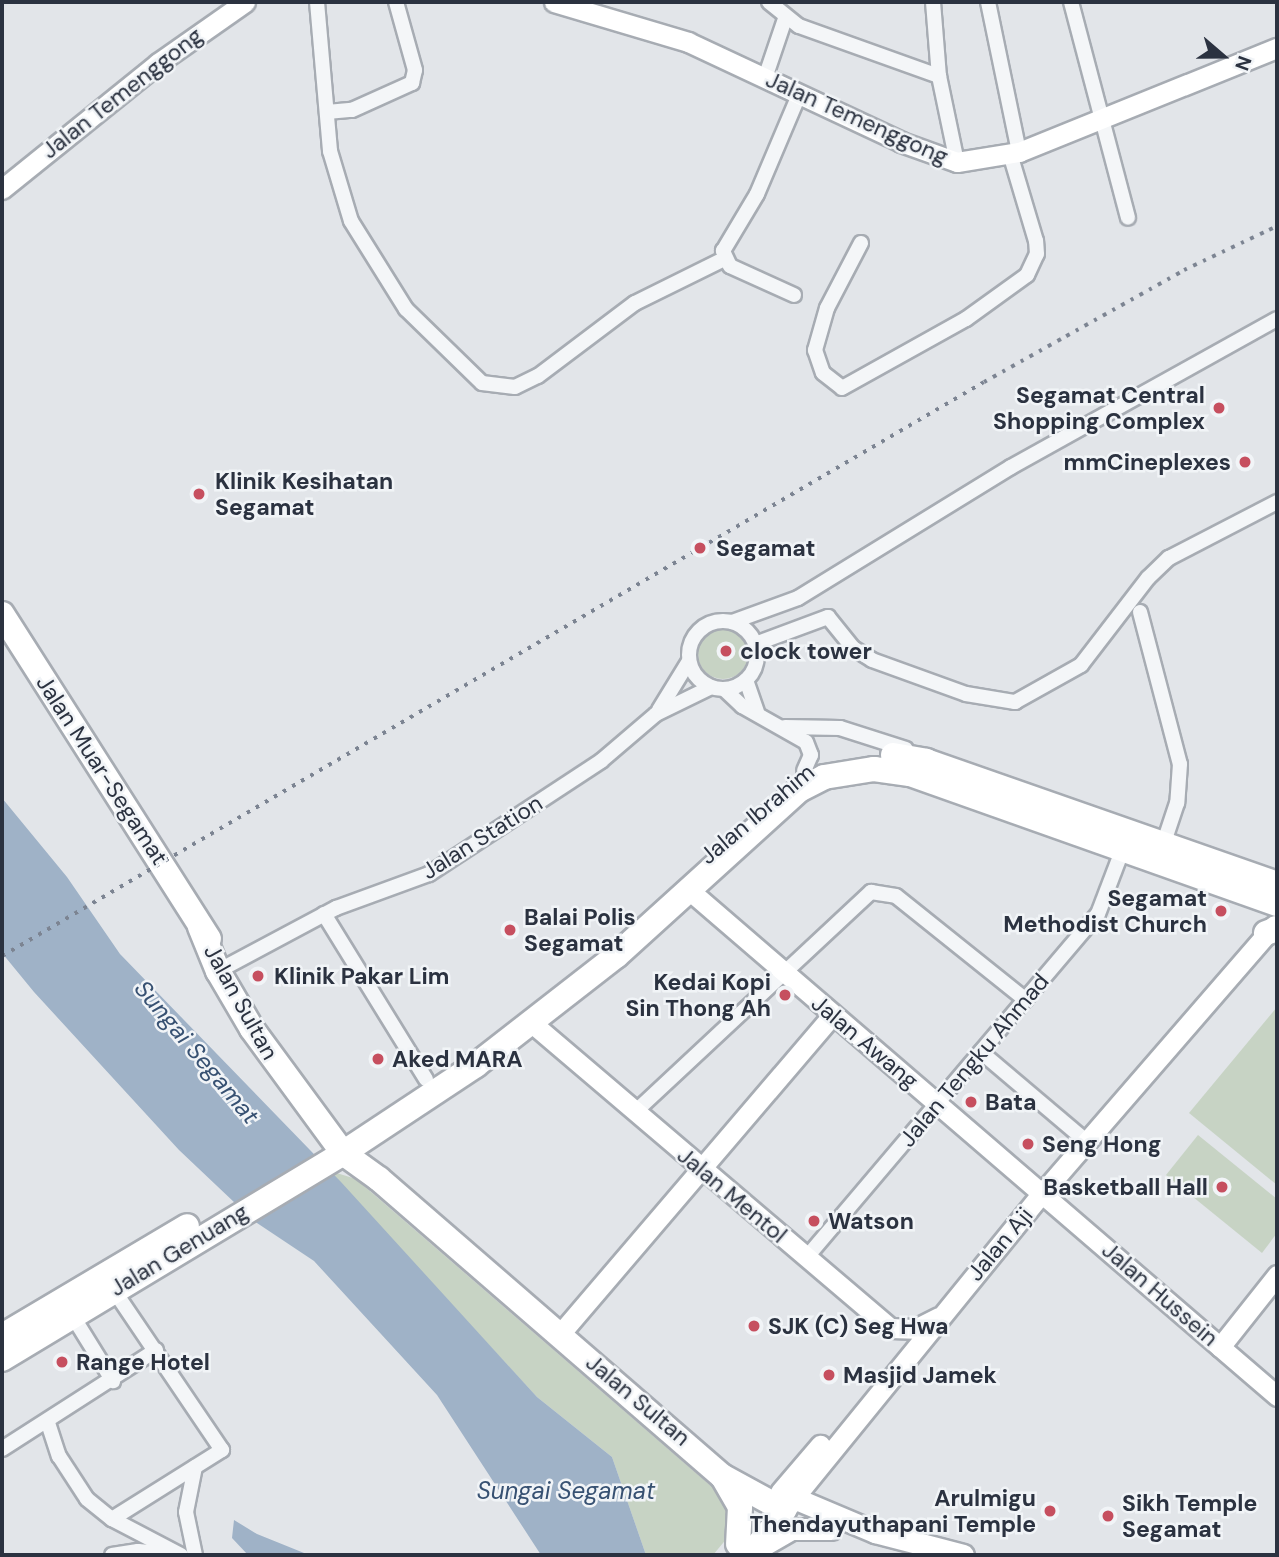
<!DOCTYPE html>
<html>
<head>
<meta charset="utf-8">
<style>
  body { margin:0 }
  #map { position:relative; width:1279px; height:1557px; overflow:hidden; background:#e2e5e9; font-family:"DM Sans",sans-serif }
  div>[style] { position:absolute }
  .green>* { inset:0; background:#c7d3c4 }
  .round { border-radius:50% }
  .water>* { inset:0; background:#9fb2c7 }
  .roads { filter:drop-shadow(2px 0 #a7acb3) drop-shadow(-2px 0 #a7acb3) drop-shadow(0 2px #a7acb3) drop-shadow(0 -2px #a7acb3) }
  .street>* { height:14px; margin:-7px; padding:0 7px; transform-origin:7px; border-radius:7px; background:#f4f6f8 }
  .street>.ring { margin:-7px; padding:0; box-sizing:content-box; background:none; border:14px solid #f4f6f8; border-radius:50% }
  .secondary>* { height:19px; margin:-9.5px; padding:0 9.5px; transform-origin:9.5px; border-radius:9.5px; background:#fff }
  .primary>* { height:21px; margin:-10.5px; padding:0 10.5px; transform-origin:10.5px; border-radius:10.5px; background:#fff }
  .highway>* { height:24px; margin:-12px; padding:0 12px; transform-origin:12px; border-radius:12px; background:#fff }
  .rail>* { height:3.5px; margin-top:-1.75px; transform-origin:0; background:repeating-linear-gradient(90deg,#7c8492 0 3.5px,transparent 0 10.5px) }
  .dots>* { width:19px; height:19px; translate:-50% -50%; box-sizing:border-box; border:4px solid #f1f4f7; border-radius:50% }
  span { translate:-50% -50%; white-space:nowrap; text-align:center; line-height:1.15; -webkit-text-stroke:5px #f1f4f7; paint-order:stroke }
  .street-label { font-size:23px; color:#2b3240 }
  .poi-label { font-size:23px; color:#2b3240; font-weight:700 }
  .right { translate:-100% -50%; text-align:right }
  .left { translate:0 -50%; text-align:left }
  .water-label { font-size:24px; color:#375172; font-style:italic }
  .frame { position:absolute; inset:0; border:4px solid #2b3240; pointer-events:none }
  .north { position:absolute; left:1188px; top:21px; width:70px; height:70px; -webkit-text-stroke:5px #f1f4f7; paint-order:stroke; rotate:110deg; font-size:19px; font-weight:700; line-height:28px; text-align:center; color:#2b3240 }
  .north::after { content:''; display:block; margin:auto; width:24px; height:32px; background:#2b3240; clip-path:polygon(50% 0,100% 100%,50% 72%,0 100%) }
</style>
</head>
<body>
<div id="map">
  <div class="green">
    <div class="round" style="left:698px;top:629px;width:50px;height:50px"></div>
    <div style="clip-path:polygon(1277px 1007px,1277px 1185px,1189px 1113px)"></div>
    <div style="clip-path:polygon(1198px 1135px,1277px 1199px,1277px 1233px,1262px 1253px,1166px 1175px)"></div>
    <div style="clip-path:polygon(327px 1170px,356px 1179px,734px 1506px,728px 1537px,713px 1555px,646px 1555px,612px 1457px,537px 1397px)"></div>
  </div>
  <div class="water">
    <div style="clip-path:polygon(2px 798px,67px 877px,120px 954px,341px 1182px,537px 1397px,612px 1457px,646px 1555px,541px 1555px,437px 1395px,314px 1261px,254px 1221px,179px 1150px,34px 992px,2px 953px)"></div>
    <div style="clip-path:polygon(234px 1520px,257px 1534px,309px 1555px,248px 1555px,232px 1538px)"></div>
  </div>
  <div class="roads">
    <div class="street">
      <div style="left:317px;top:2px;width:150px;rotate:85deg"></div>
      <div style="left:330px;top:151px;width:73px;rotate:73.3deg"></div>
      <div style="left:351px;top:221px;width:104px;rotate:58deg"></div>
      <div style="left:406px;top:309px;width:106px;rotate:44.2deg"></div>
      <div style="left:482px;top:383px;width:33px;rotate:7deg"></div>
      <div style="left:515px;top:387px;width:25px;rotate:-26deg"></div>
      <div style="left:538px;top:376px;width:121px;rotate:-37deg"></div>
      <div style="left:635px;top:303px;width:99px;rotate:-26.3deg"></div>
      <div style="left:769px;top:2px;width:38px;rotate:39deg"></div>
      <div style="left:799px;top:26px;width:149px;rotate:19.7deg"></div>
      <div style="left:933px;top:2px;width:74px;rotate:85.4deg"></div>
      <div style="left:939px;top:76px;width:88px;rotate:78.2deg"></div>
      <div style="left:988px;top:2px;width:153px;rotate:78.3deg"></div>
      <div style="left:1071px;top:2px;width:223px;rotate:75.2deg"></div>
      <div style="left:765px;top:78px;width:62px;rotate:-71.3deg"></div>
      <div style="left:327px;top:112px;width:25px;rotate:-5deg"></div>
      <div style="left:352px;top:110px;width:66px;rotate:-24.2deg"></div>
      <div style="left:412px;top:83px;width:13px;rotate:-77deg"></div>
      <div style="left:415px;top:70px;width:71px;rotate:-105.6deg"></div>
      <div style="left:861px;top:243px;width:73px;rotate:117.6deg"></div>
      <div style="left:827px;top:308px;width:44px;rotate:105.9deg"></div>
      <div style="left:815px;top:350px;width:24px;rotate:71deg"></div>
      <div style="left:823px;top:373px;width:24px;rotate:38deg"></div>
      <div style="left:842px;top:388px;width:142px;rotate:-29.1deg"></div>
      <div style="left:966px;top:319px;width:75px;rotate:-35.8deg"></div>
      <div style="left:1027px;top:275px;width:23px;rotate:-65deg"></div>
      <div style="left:1037px;top:254px;width:13px;rotate:-94deg"></div>
      <div style="left:1036px;top:241px;width:91px;rotate:-106.6deg"></div>
      <div style="left:794px;top:295px;width:70px;rotate:-155.6deg"></div>
      <div style="left:730px;top:266px;width:17px;rotate:-115deg"></div>
      <div style="left:723px;top:251px;width:66px;rotate:-59.2deg"></div>
      <div style="left:757px;top:194px;width:108px;rotate:-67deg"></div>
      <div style="left:1140px;top:612px;width:157px;rotate:75.3deg"></div>
      <div style="left:1180px;top:764px;width:39px;rotate:94deg"></div>
      <div style="left:1177px;top:803px;width:44px;rotate:108.4deg"></div>
      <div class="ring" style="left:689px;top:621px;width:54px;height:54px"></div>
      <div style="left:732px;top:622px;width:70px;rotate:-20deg"></div>
      <div style="left:798px;top:598px;width:250px;rotate:-31.6deg"></div>
      <div style="left:1011px;top:467px;width:304px;rotate:-29.1deg"></div>
      <div style="left:755px;top:644px;width:78px;rotate:-20.3deg"></div>
      <div style="left:828px;top:617px;width:40px;rotate:51deg"></div>
      <div style="left:853px;top:648px;width:22px;rotate:32deg"></div>
      <div style="left:872px;top:660px;width:100px;rotate:19.9deg"></div>
      <div style="left:966px;top:694px;width:50px;rotate:9.3deg"></div>
      <div style="left:1015px;top:702px;width:76px;rotate:-29.3deg"></div>
      <div style="left:1081px;top:665px;width:110px;rotate:-52.4deg"></div>
      <div style="left:1148px;top:578px;width:29px;rotate:-44deg"></div>
      <div style="left:1169px;top:558px;width:122px;rotate:-27.4deg"></div>
      <div style="left:746px;top:680px;width:34px;rotate:71deg"></div>
      <div style="left:724px;top:689px;width:25px;rotate:43deg"></div>
      <div style="left:742px;top:706px;width:73px;rotate:29.4deg"></div>
      <div style="left:806px;top:742px;width:14px;rotate:69deg"></div>
      <div style="left:811px;top:755px;width:17px;rotate:114deg"></div>
      <div style="left:659px;top:710px;width:57px;rotate:-58.5deg"></div>
      <div style="left:785px;top:727px;width:55px;rotate:1deg"></div>
      <div style="left:840px;top:728px;width:69px;rotate:17.7deg"></div>
      <div style="left:324px;top:914px;width:194px;rotate:58.3deg"></div>
      <div style="left:218px;top:971px;width:134px;rotate:-28.1deg"></div>
      <div style="left:336px;top:908px;width:99px;rotate:-20.1deg"></div>
      <div style="left:429px;top:874px;width:206px;rotate:-33.3deg"></div>
      <div style="left:601px;top:761px;width:72px;rotate:-40.5deg"></div>
      <div style="left:656px;top:714px;width:61px;rotate:-26.1deg"></div>
      <div style="left:981px;top:1052px;width:139px;rotate:40.3deg"></div>
      <div style="left:635px;top:1112px;width:323px;rotate:-43deg"></div>
      <div style="left:871px;top:892px;width:25px;rotate:9deg"></div>
      <div style="left:896px;top:896px;width:166px;rotate:38.7deg"></div>
      <div style="left:806px;top:1258px;width:451px;rotate:-49.7deg"></div>
      <div style="left:1098px;top:914px;width:67px;rotate:-69.1deg"></div>
      <div style="left:72px;top:1315px;width:78px;rotate:58.2deg"></div>
      <div style="left:48px;top:1423px;width:35px;rotate:72deg"></div>
      <div style="left:59px;top:1456px;width:51px;rotate:56.9deg"></div>
      <div style="left:87px;top:1499px;width:32px;rotate:39deg"></div>
      <div style="left:112px;top:1519px;width:78px;rotate:27.6deg"></div>
      <div style="left:2px;top:1449px;width:183px;rotate:-32.7deg"></div>
      <div style="left:195px;top:1467px;width:46px;rotate:101.3deg"></div>
      <div style="left:186px;top:1512px;width:44px;rotate:78.2deg"></div>
      <div style="left:112px;top:1519px;width:130px;rotate:-32.1deg"></div>
      <div style="left:222px;top:1450px;width:194px;rotate:-124.1deg"></div>
      <div style="left:112px;top:1555px;width:26px;rotate:-9deg"></div>
      <div style="left:138px;top:1551px;width:37px;rotate:5deg"></div>
    </div>
    <div class="secondary">
      <div style="left:554px;top:2px;width:140px;rotate:16.6deg"></div>
      <div style="left:688px;top:42px;width:235px;rotate:25.1deg"></div>
      <div style="left:901px;top:142px;width:59px;rotate:19.7deg"></div>
      <div style="left:957px;top:162px;width:63px;rotate:-9.2deg"></div>
      <div style="left:1019px;top:152px;width:278px;rotate:-22deg"></div>
      <div style="left:2px;top:189px;width:201px;rotate:-38.9deg"></div>
      <div style="left:158px;top:63px;width:106px;rotate:-35deg"></div>
      <div style="left:689px;top:890px;width:776px;rotate:40.71deg"></div>
      <div style="left:533px;top:1024px;width:469px;rotate:40.4deg"></div>
      <div style="left:890px;top:1328px;width:25px;rotate:2deg"></div>
      <div style="left:915px;top:1329px;width:25px;rotate:-27deg"></div>
      <div style="left:560px;top:1334px;width:418px;rotate:-49.5deg"></div>
      <div style="left:1220px;top:1347px;width:92px;rotate:-51.6deg"></div>
      <div style="left:780px;top:1492px;width:62px;rotate:-49.6deg"></div>
      <div style="left:794px;top:1498px;width:395px;rotate:-50.9deg"></div>
      <div style="left:1043px;top:1192px;width:353px;rotate:-49.1deg"></div>
    </div>
    <div class="primary">
      <div style="left:762px;top:1546px;width:34px;rotate:-30deg"></div>
      <div style="left:792px;top:1529px;width:39px"></div>
      <div style="left:747px;top:1555px;width:74px;rotate:-50.5deg"></div>
      <div style="left:794px;top:1498px;width:88px;rotate:22.8deg"></div>
      <div style="left:875px;top:1532px;width:91px;rotate:14.6deg"></div>
    </div>
    <div class="highway">
      <div style="left:2px;top:614px;width:385px;rotate:57.5deg"></div>
      <div style="left:893px;top:755px;width:34px;rotate:10deg"></div>
      <div style="left:926px;top:761px;width:372px;rotate:19.3deg"></div>
      <div style="left:200px;top:927px;width:48px;rotate:67.8deg"></div>
      <div style="left:218px;top:971px;width:67px;rotate:59.6deg"></div>
      <div style="left:252px;top:1029px;width:154px;rotate:53.7deg"></div>
      <div style="left:343px;top:1153px;width:44px;rotate:35.8deg"></div>
      <div style="left:379px;top:1179px;width:454px;rotate:40.9deg"></div>
      <div style="left:722px;top:1476px;width:71px;rotate:28.7deg"></div>
      <div style="left:1266px;top:933px;width:12px;rotate:-20deg"></div>
      <div style="left:2px;top:1336px;width:215px;rotate:-30.7deg"></div>
      <div style="left:2px;top:1359px;width:398px;rotate:-31.1deg"></div>
      <div style="left:343px;top:1153px;width:159px;rotate:-33.5deg"></div>
      <div style="left:476px;top:1065px;width:177px;rotate:-37.9deg"></div>
      <div style="left:616px;top:956px;width:247px;rotate:-42.2deg"></div>
      <div style="left:799px;top:790px;width:28px;rotate:-27deg"></div>
      <div style="left:824px;top:777px;width:51px;rotate:-9.1deg"></div>
      <div style="left:874px;top:769px;width:36px;rotate:8deg"></div>
      <div style="left:910px;top:774px;width:389px;rotate:19.5deg"></div>
      <div style="left:724px;top:1479px;width:32px;rotate:60deg"></div>
      <div style="left:740px;top:1507px;width:37px;rotate:93deg"></div>
    </div>
  </div>
  <div class="rail">
    <div style="left:2px;top:956px;width:1137px;rotate:-30.31deg"></div>
    <div style="left:984px;top:382px;width:229px;rotate:-29.2deg"></div>
    <div style="left:1184px;top:270px;width:103px;rotate:-25.3deg"></div>
  </div>
  <div class="dots">
    <div style="left:1219px;top:408px;background:#c64f5f"></div>
    <div style="left:1245px;top:462px;background:#c64f5f"></div>
    <div style="left:199px;top:494px;background:#c64f5f"></div>
    <div style="left:700px;top:548px;background:#c64f5f"></div>
    <div style="left:726px;top:651px;background:#c64f5f"></div>
    <div style="left:1221px;top:911px;background:#c64f5f"></div>
    <div style="left:510px;top:930px;background:#c64f5f"></div>
    <div style="left:258px;top:976px;background:#c64f5f"></div>
    <div style="left:785px;top:995px;background:#c64f5f"></div>
    <div style="left:378px;top:1059px;background:#c64f5f"></div>
    <div style="left:971px;top:1102px;background:#c64f5f"></div>
    <div style="left:1028px;top:1144px;background:#c64f5f"></div>
    <div style="left:1222px;top:1187px;background:#c64f5f"></div>
    <div style="left:814px;top:1221px;background:#c64f5f"></div>
    <div style="left:754px;top:1326px;background:#c64f5f"></div>
    <div style="left:62px;top:1362px;background:#c64f5f"></div>
    <div style="left:829px;top:1375px;background:#c64f5f"></div>
    <div style="left:1050px;top:1511px;background:#c64f5f"></div>
    <div style="left:1108px;top:1516px;background:#c64f5f"></div>
  </div>
  <div class="street-label">
    <span style="left:122px;top:93px;rotate:-38deg">Jalan Temenggong</span>
    <span style="left:857px;top:118px;rotate:24deg">Jalan Temenggong</span>
    <span style="left:102px;top:770px;rotate:57deg">Jalan Muar-Segamat</span>
    <span style="left:757px;top:814px;rotate:-40deg">Jalan Ibrahim</span>
    <span style="left:482px;top:837px;rotate:-32deg">Jalan Station</span>
    <span style="left:241px;top:1002px;rotate:61deg">Jalan Sultan</span>
    <span style="left:865px;top:1042px;rotate:40deg">Jalan Awang</span>
    <span style="left:974px;top:1060px;rotate:-50deg">Jalan Tengku Ahmad</span>
    <span style="left:732px;top:1195px;rotate:40deg">Jalan Mentol</span>
    <span style="left:1000px;top:1244px;rotate:-50deg">Jalan Aji</span>
    <span style="left:179px;top:1250px;rotate:-31deg">Jalan Genuang</span>
    <span style="left:1160px;top:1294px;rotate:41deg">Jalan Hussein</span>
    <span style="left:638px;top:1400px;rotate:40deg">Jalan Sultan</span>
  </div>
  <div class="poi-label">
    <span class="right" style="left:1205px;top:408px">Segamat Central<br>Shopping Complex</span>
    <span class="right" style="left:1231px;top:462px">mmCineplexes</span>
    <span class="left" style="left:215px;top:494px">Klinik Kesihatan<br>Segamat</span>
    <span class="left" style="left:716px;top:548px">Segamat</span>
    <span class="left" style="left:740px;top:651px">clock tower</span>
    <span class="right" style="left:1207px;top:911px">Segamat<br>Methodist Church</span>
    <span class="left" style="left:524px;top:930px">Balai Polis<br>Segamat</span>
    <span class="left" style="left:274px;top:976px">Klinik Pakar Lim</span>
    <span class="right" style="left:771px;top:995px">Kedai Kopi<br>Sin Thong Ah</span>
    <span class="left" style="left:392px;top:1059px">Aked MARA</span>
    <span class="left" style="left:985px;top:1102px">Bata</span>
    <span class="left" style="left:1042px;top:1144px">Seng Hong</span>
    <span class="right" style="left:1208px;top:1187px">Basketball Hall</span>
    <span class="left" style="left:828px;top:1221px">Watson</span>
    <span class="left" style="left:768px;top:1326px">SJK (C) Seg Hwa</span>
    <span class="left" style="left:76px;top:1362px">Range Hotel</span>
    <span class="left" style="left:843px;top:1375px">Masjid Jamek</span>
    <span class="right" style="left:1036px;top:1511px">Arulmigu<br>Thendayuthapani Temple</span>
    <span class="left" style="left:1122px;top:1516px">Sikh Temple<br>Segamat</span>
  </div>
  <div class="water-label">
    <span style="left:197px;top:1052px;rotate:50deg">Sungai Segamat</span>
    <span style="left:566px;top:1491px">Sungai Segamat</span>
  </div>
  <div class="frame"></div>
  <div class="north">N</div>
</div>
</body>
</html>
